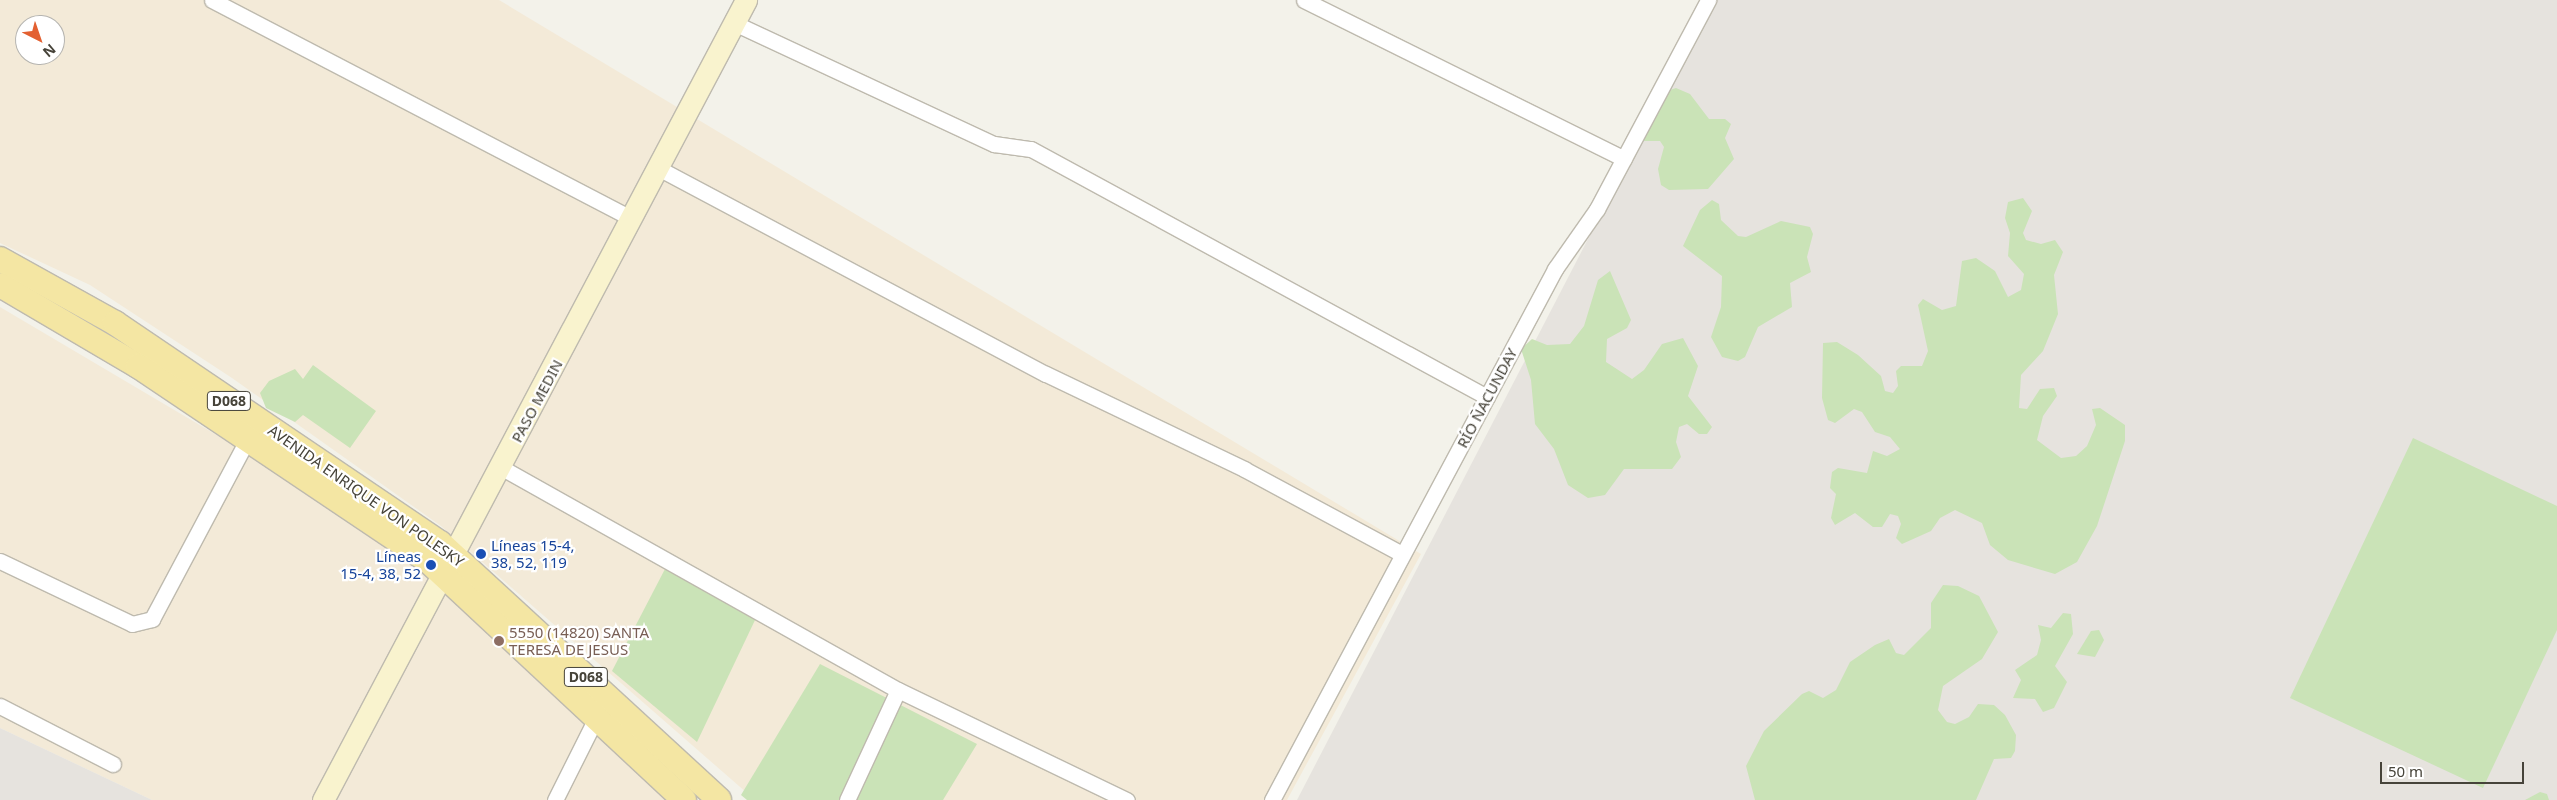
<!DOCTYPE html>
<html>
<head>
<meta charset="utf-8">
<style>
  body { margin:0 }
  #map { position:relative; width:2557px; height:800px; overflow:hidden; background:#f3f2ea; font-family:"Noto Sans",sans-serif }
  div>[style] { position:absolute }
  .commercial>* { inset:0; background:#f3ead8 }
  .industrial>* { inset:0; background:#e6e3de }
  .green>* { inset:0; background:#cae3b7 }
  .roads { filter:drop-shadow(1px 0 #bebaae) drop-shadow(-1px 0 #bebaae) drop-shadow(0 1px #bebaae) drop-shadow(0 -1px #bebaae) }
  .street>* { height:15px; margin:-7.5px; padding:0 7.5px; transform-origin:7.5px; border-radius:7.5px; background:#fff }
  .secondary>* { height:21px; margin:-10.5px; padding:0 10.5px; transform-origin:10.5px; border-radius:10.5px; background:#f9f3ce }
  .primary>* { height:24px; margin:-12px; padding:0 12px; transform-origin:12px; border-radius:12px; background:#f4e6a3 }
  .dots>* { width:14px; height:14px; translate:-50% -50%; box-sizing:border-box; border:2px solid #fff; border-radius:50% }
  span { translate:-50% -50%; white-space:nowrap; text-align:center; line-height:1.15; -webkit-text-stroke:4.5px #fff; paint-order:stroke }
  .shield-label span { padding:1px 4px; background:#fff; border:1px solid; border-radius:4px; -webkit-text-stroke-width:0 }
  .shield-label { font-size:14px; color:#464339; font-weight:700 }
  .street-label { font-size:15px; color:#464339 }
  .transit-label { font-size:15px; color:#164399 }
  .left { translate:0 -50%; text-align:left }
  .right { translate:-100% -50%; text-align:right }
  .education-label { font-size:15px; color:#785e54 }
  .north { position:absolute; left:15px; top:15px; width:50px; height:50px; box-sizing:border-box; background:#fff; border:1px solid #b5b4b0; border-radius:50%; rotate:139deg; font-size:14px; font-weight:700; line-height:20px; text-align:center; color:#464339 }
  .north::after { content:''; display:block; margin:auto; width:18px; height:22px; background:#e36031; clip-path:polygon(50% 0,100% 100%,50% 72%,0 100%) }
  .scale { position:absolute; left:2380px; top:762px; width:144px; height:22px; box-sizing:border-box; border:2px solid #464339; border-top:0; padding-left:6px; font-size:15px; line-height:18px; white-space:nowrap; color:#464339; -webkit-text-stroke:4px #fff; paint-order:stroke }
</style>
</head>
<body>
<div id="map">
  <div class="commercial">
    <div style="clip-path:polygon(evenodd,0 0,499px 0,1421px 554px,1287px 800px,755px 800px,441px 526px,232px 378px,90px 285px,0 243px,0 0,25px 25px,55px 25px,55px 55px,25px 55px,25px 25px)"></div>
    <div style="clip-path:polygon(0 307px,242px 450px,435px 576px,668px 800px,152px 800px,0 728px)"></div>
  </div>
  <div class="industrial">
    <div style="clip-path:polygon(1712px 0,2557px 0,2557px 800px,1297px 800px)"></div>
    <div style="clip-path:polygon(0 728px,152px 800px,0 800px)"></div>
  </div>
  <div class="green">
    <div style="clip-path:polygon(1676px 88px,1690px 94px,1709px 119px,1725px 119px,1731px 124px,1725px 138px,1734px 159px,1708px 189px,1669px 190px,1661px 185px,1658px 169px,1664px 147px,1660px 141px,1643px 141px,1640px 133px,1661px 93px)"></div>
    <div style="clip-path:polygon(2023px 198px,2032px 211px,2023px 233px,2026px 240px,2041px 244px,2055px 240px,2063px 252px,2054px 275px,2058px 314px,2043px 351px,2021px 375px,2019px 408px,2027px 409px,2040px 389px,2054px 388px,2057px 396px,2043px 416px,2037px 440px,2061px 458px,2076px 456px,2087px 446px,2096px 425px,2092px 409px,2100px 408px,2125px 425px,2125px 441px,2097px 526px,2077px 562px,2055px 574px,2008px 560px,1990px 545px,1982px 523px,1955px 510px,1940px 518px,1931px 531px,1902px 544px,1896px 538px,1901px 524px,1898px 516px,1890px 514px,1882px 527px,1873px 527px,1855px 513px,1835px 525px,1831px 518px,1836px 494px,1830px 488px,1832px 472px,1838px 468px,1867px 473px,1873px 451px,1887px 456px,1900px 449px,1890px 437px,1875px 432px,1862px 412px,1854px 409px,1835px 423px,1828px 420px,1822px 398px,1823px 343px,1837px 342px,1858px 355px,1881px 376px,1885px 391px,1893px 393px,1898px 386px,1896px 371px,1901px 366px,1922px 366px,1928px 351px,1918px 305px,1923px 299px,1942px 310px,1956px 306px,1962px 261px,1976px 258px,1995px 271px,2008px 297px,2021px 290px,2024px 274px,2008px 256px,2010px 233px,2005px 218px,2008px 202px)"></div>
    <div style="clip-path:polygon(1712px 200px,1719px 204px,1721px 220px,1738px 236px,1746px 237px,1781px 221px,1810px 227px,1813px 234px,1807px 257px,1811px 272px,1790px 283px,1792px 307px,1758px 327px,1745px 357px,1738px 361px,1722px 357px,1711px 337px,1721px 307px,1722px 276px,1683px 246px,1700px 210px)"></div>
    <div style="clip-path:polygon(1610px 271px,1631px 320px,1627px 328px,1607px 339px,1606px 362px,1632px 379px,1644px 370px,1662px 344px,1683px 338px,1698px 366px,1688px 396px,1712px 427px,1707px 434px,1699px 434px,1687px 424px,1679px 427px,1676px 442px,1681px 457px,1672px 469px,1624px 469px,1605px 495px,1588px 498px,1568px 485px,1554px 449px,1535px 424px,1531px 380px,1521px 349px,1532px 339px,1547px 345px,1570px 344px,1584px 326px,1598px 280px)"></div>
    <div style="clip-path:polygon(313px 365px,376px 411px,350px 448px,303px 415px,295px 422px,266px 408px,260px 393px,269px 381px,295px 369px,303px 379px)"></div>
    <div style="clip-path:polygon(2413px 438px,2557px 506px,2557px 630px,2483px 788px,2290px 698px)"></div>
    <div style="clip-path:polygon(665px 569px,756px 618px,697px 742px,612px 671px)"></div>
    <div style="clip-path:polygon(1943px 585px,1958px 586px,1979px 596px,1998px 632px,1982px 659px,1943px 686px,1938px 710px,1947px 722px,1955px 724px,1969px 717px,1978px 704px,1994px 705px,2005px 715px,2016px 735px,2015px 751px,2011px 758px,1994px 759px,1976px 800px,1755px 800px,1746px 766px,1764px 731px,1802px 694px,1809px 691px,1823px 698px,1836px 690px,1850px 662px,1875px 645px,1889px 639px,1896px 653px,1904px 655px,1931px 628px,1931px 603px)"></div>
    <div style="clip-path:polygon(2063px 613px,2071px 614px,2073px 634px,2055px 666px,2067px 682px,2054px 708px,2043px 712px,2035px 699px,2013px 698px,2021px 680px,2015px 670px,2037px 655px,2041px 640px,2038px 625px,2051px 628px)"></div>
    <div style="clip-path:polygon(2099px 630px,2104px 640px,2095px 657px,2077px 654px,2091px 631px)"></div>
    <div style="clip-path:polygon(820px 664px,977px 744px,943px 800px,747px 800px,741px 795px)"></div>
    <div style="clip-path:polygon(2540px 792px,2547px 794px,2549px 800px,2525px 800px)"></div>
  </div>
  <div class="roads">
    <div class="street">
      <div style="left:212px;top:0;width:474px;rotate:27.5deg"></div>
      <div style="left:1304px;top:0;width:357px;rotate:26.4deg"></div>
      <div style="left:734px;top:23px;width:287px;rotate:25deg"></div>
      <div style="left:994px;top:144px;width:37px;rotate:8deg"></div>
      <div style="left:1031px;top:149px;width:519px;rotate:28.54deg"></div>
      <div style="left:658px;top:168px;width:439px;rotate:28deg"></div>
      <div style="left:1046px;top:374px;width:220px;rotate:25.6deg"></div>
      <div style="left:1244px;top:469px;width:179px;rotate:28.3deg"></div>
      <div style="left:502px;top:468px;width:454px;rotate:29.3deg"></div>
      <div style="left:898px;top:690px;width:254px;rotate:25.7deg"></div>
      <div style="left:0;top:561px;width:146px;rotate:25.5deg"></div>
      <div style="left:132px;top:624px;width:21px;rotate:-14deg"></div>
      <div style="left:152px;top:619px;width:211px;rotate:-62deg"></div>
      <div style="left:0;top:706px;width:127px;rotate:27.2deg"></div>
      <div style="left:555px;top:800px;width:98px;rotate:-63.4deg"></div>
      <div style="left:847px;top:800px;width:121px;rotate:-65.1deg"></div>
      <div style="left:1272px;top:800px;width:602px;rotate:-61.94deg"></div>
      <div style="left:1555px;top:269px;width:73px;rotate:-55deg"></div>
      <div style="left:1597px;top:209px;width:237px;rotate:-62deg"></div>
    </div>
    <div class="secondary">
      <div style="left:323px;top:800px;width:905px;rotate:-62.13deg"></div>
    </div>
    <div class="primary">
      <div style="left:0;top:259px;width:132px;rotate:29.1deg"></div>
      <div style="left:115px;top:323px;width:392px;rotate:34.1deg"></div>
      <div style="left:440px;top:543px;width:379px;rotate:42.6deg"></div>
      <div style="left:0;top:285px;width:160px;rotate:30.4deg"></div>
      <div style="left:138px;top:366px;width:349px;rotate:33.9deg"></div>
      <div style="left:428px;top:561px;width:350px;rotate:43deg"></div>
    </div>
  </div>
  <div class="dots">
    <div style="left:481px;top:554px;background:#1a4fb4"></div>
    <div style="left:431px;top:565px;background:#1a4fb4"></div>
    <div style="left:499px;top:641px;background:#8d6e63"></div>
  </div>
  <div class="shield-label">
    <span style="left:229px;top:401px">D068</span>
    <span style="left:586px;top:677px">D068</span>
  </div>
  <div class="street-label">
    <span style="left:1487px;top:398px;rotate:-62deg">RÍO ÑACUNDAY</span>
    <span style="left:537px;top:401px;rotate:-62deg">PASO MEDIN</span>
    <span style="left:366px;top:496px;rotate:35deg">AVENIDA ENRIQUE VON POLESKY</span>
  </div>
  <div class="transit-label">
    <span class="left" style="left:491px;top:554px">Líneas 15-4,<br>38, 52, 119</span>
    <span class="right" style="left:421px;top:565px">Líneas<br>15-4, 38, 52</span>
  </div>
  <div class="education-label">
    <span class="left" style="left:509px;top:641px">5550 (14820) SANTA<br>TERESA DE JESUS</span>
  </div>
  <div class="north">N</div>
  <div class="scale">50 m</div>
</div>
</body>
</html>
